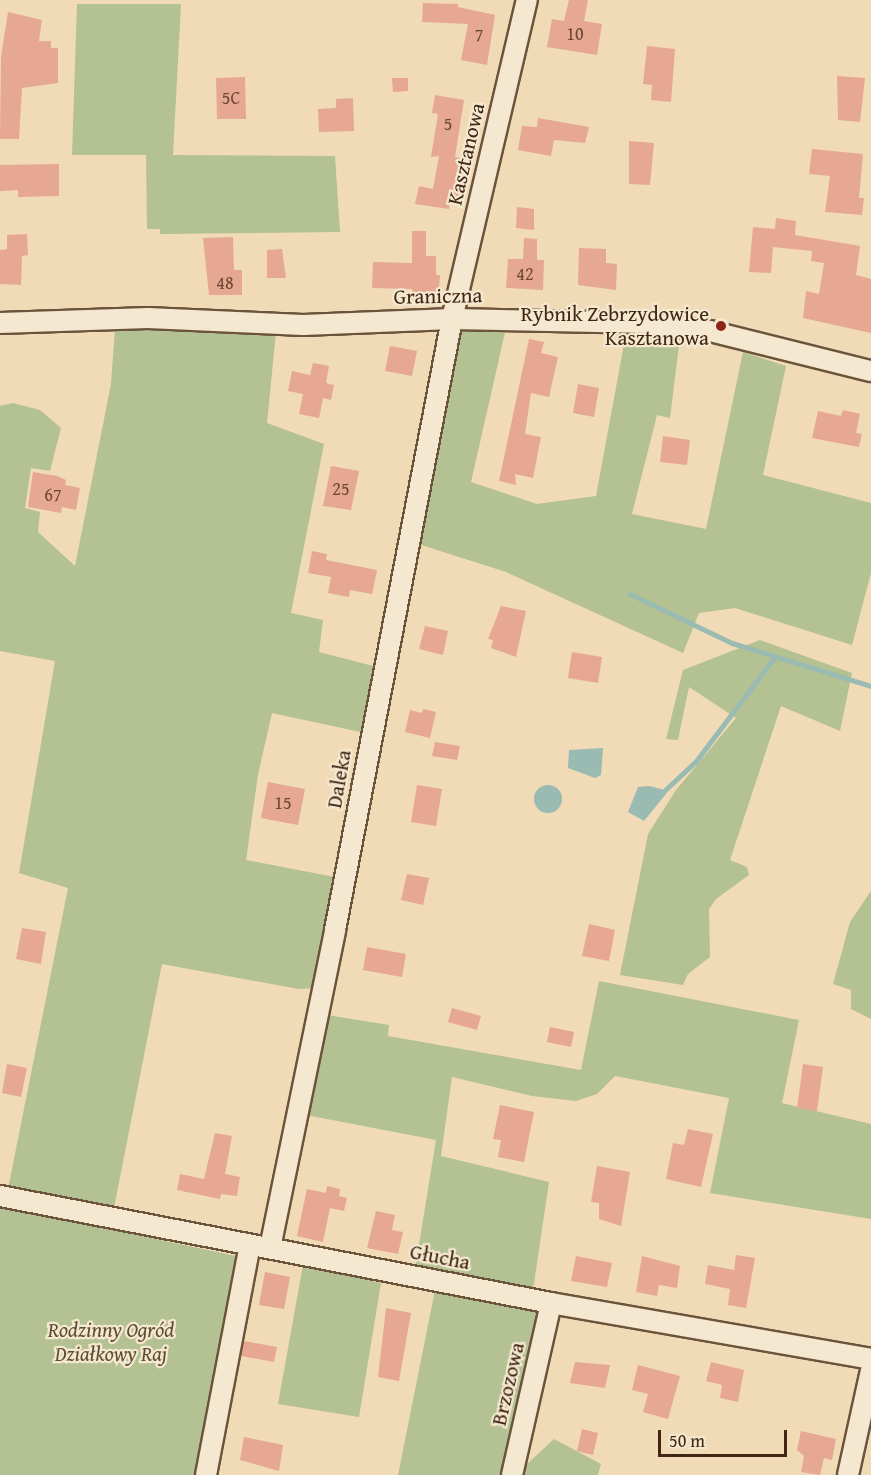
<!DOCTYPE html>
<html>
<head>
<meta charset="utf-8">
<style>
  body { margin:0 }
  #map { position:relative; width:871px; height:1475px; overflow:hidden; background:#f0dbb6; font-family:"Gentium Book Plus",serif }
  div>[style] { position:absolute }
  .green>* { inset:0; background:#b3c193 }
  .water>* { inset:0; background:#9abbb1 }
  .round { border-radius:50% }
  .stream>* { height:5px; margin:-2.5px; padding:0 2.5px; transform-origin:2.5px; border-radius:2.5px; background:#9abbb1 }
  .building>* { inset:0; background:#e6a793 }
  .roads { filter:drop-shadow(2px 0 #6c533c) drop-shadow(-2px 0 #6c533c) drop-shadow(0 2px #6c533c) drop-shadow(0 -2px #6c533c) }
  .minor>* { height:20px; margin:-10px; padding:0 10px; transform-origin:10px; border-radius:10px; background:#f5e8d0 }
  .dots>* { width:16px; height:16px; translate:-50% -50%; box-sizing:border-box; border:3px solid #f5e8d0; border-radius:50% }
  span { translate:-50% -50%; white-space:nowrap; text-align:center; line-height:1.15; -webkit-text-stroke:4.5px #f5e8d0; paint-order:stroke }
  .number-label { font-size:18px; color:#6a4633 }
  .number-label span { -webkit-text-stroke-width:0 }
  .street-label { font-size:21px; color:#402613 }
  .poi-label { font-size:21px; color:#402613 }
  .right { translate:-100% -50%; text-align:right }
  .park-label { font-size:21px; color:#5d4d33; font-style:italic }
  .scale { position:absolute; left:658px; top:1430px; width:129px; height:27px; box-sizing:border-box; border:3px solid #402613; border-top:0; padding-left:8px; font-size:18px; line-height:21px; white-space:nowrap; color:#402613; -webkit-text-stroke:4px #f5e8d0; paint-order:stroke }
</style>
</head>
<body>
<div id="map">
  <div class="green">
    <div style="clip-path:polygon(77px 4px,181px 4px,173px 155px,335px 156px,340px 232px,160px 234px,160px 229px,147px 229px,146px 155px,72px 155px)"></div>
    <div style="clip-path:polygon(459px 325px,506px 328px,471px 482px,537px 504px,596px 496px,626px 333px,680px 337px,670px 418px,657px 415px,632px 514px,706px 529px,743px 352px,786px 366px,763px 475px,871px 503px,871px 573px,852px 645px,735px 608px,699px 613px,683px 653px,506px 572px,412px 542px)"></div>
    <div style="clip-path:polygon(115px 328px,276px 332px,267px 423px,324px 444px,291px 613px,323px 620px,319px 652px,377px 667px,365px 733px,272px 713px,258px 775px,246px 860px,340px 878px,315px 988px,299px 989px,162px 964px,112px 1218px,7px 1194px,68px 888px,19px 873px,55px 661px,0 651px,0 406px,13px 403px,40px 410px,61px 428px,50px 471px,31px 468px,25px 508px,40px 512px,38px 532px,75px 566px,111px 384px)"></div>
    <div style="clip-path:polygon(760px 640px,852px 673px,840px 731px,781px 706px,730px 860px,747px 867px,749px 875px,716px 899px,709px 909px,710px 957px,688px 974px,683px 985px,620px 975px,648px 834px,676px 790px,736px 718px,689px 687px,678px 740px,666px 739px,683px 670px)"></div>
    <div style="clip-path:polygon(871px 891px,871px 1019px,851px 1009px,851px 990px,833px 984px,850px 922px)"></div>
    <div style="clip-path:polygon(599px 981px,799px 1020px,782px 1103px,871px 1124px,871px 1219px,710px 1193px,729px 1098px,615px 1076px,597px 1094px,576px 1101px,532px 1096px,452px 1077px,441px 1156px,549px 1182px,533px 1290px,415px 1269px,436px 1140px,306px 1115px,327px 1015px,389px 1025px,388px 1036px,581px 1070px)"></div>
    <div style="clip-path:polygon(0 1206px,236px 1256px,198px 1475px,0 1475px)"></div>
    <div style="clip-path:polygon(303px 1265px,381px 1283px,359px 1417px,278px 1404px)"></div>
    <div style="clip-path:polygon(435px 1290px,544px 1309px,507px 1475px,398px 1475px)"></div>
    <div style="clip-path:polygon(554px 1439px,601px 1464px,598px 1475px,522px 1475px,523px 1468px)"></div>
  </div>
  <div class="water">
    <div style="clip-path:polygon(603px 748px,601px 775px,595px 778px,568px 768px,569px 750px)"></div>
    <div class="round" style="left:534px;top:785px;width:28px;height:28px"></div>
    <div style="clip-path:polygon(649px 786px,665px 790px,666px 794px,644px 821px,628px 812px,638px 787px)"></div>
  </div>
  <div class="stream">
    <div style="left:630px;top:594px;width:113px;rotate:25.7deg"></div>
    <div style="left:732px;top:643px;width:145px;rotate:17.2deg"></div>
    <div style="left:665px;top:790px;width:42px;rotate:-43.1deg"></div>
    <div style="left:696px;top:761px;width:129px;rotate:-52.9deg"></div>
  </div>
  <div class="building">
    <div style="clip-path:polygon(569px 0,588px 0,584px 21px,602px 24px,597px 55px,547px 47px,552px 19px,564px 21px)"></div>
    <div style="clip-path:polygon(423px 3px,458px 4px,458px 7px,495px 15px,487px 65px,461px 60px,468px 24px,422px 22px)"></div>
    <div style="clip-path:polygon(8px 12px,42px 20px,39px 41px,51px 41px,51px 48px,58px 48px,58px 83px,22px 88px,19px 139px,0 139px,1px 57px)"></div>
    <div style="clip-path:polygon(647px 46px,675px 49px,671px 102px,651px 100px,652px 85px,643px 84px)"></div>
    <div style="clip-path:polygon(837px 76px,865px 78px,860px 122px,838px 120px)"></div>
    <div style="clip-path:polygon(245px 77px,246px 119px,217px 119px,216px 78px)"></div>
    <div style="clip-path:polygon(392px 78px,408px 78px,408px 91px,393px 92px)"></div>
    <div style="clip-path:polygon(435px 95px,464px 100px,455px 157px,466px 159px,459px 197px,452px 196px,449px 209px,415px 204px,419px 186px,433px 189px,439px 156px,431px 157px,438px 114px,432px 113px)"></div>
    <div style="clip-path:polygon(353px 98px,354px 131px,319px 132px,318px 109px,336px 108px,336px 99px)"></div>
    <div style="clip-path:polygon(538px 118px,589px 127px,585px 143px,554px 140px,551px 156px,518px 150px,522px 126px,537px 127px)"></div>
    <div style="clip-path:polygon(629px 141px,654px 143px,650px 185px,629px 184px)"></div>
    <div style="clip-path:polygon(812px 149px,863px 154px,859px 198px,864px 198px,862px 215px,825px 212px,830px 176px,809px 174px)"></div>
    <div style="clip-path:polygon(59px 164px,59px 196px,18px 197px,18px 190px,0 191px,0 165px)"></div>
    <div style="clip-path:polygon(517px 207px,534px 209px,534px 230px,516px 228px)"></div>
    <div style="clip-path:polygon(776px 218px,796px 221px,795px 235px,860px 246px,856px 275px,871px 279px,871px 333px,803px 318px,806px 291px,819px 294px,824px 263px,811px 261px,812px 251px,773px 247px,771px 273px,749px 272px,753px 227px,775px 229px)"></div>
    <div style="clip-path:polygon(412px 231px,426px 231px,426px 256px,436px 256px,436px 275px,440px 275px,438px 301px,412px 301px,412px 289px,372px 288px,373px 262px,412px 263px)"></div>
    <div style="clip-path:polygon(27px 234px,28px 255px,22px 256px,21px 285px,0 284px,0 250px,7px 249px,7px 235px)"></div>
    <div style="clip-path:polygon(233px 237px,234px 270px,242px 270px,242px 295px,209px 295px,203px 238px)"></div>
    <div style="clip-path:polygon(524px 238px,537px 239px,537px 260px,544px 260px,543px 290px,506px 288px,508px 259px,523px 259px)"></div>
    <div style="clip-path:polygon(579px 248px,606px 249px,606px 263px,617px 264px,616px 290px,578px 285px)"></div>
    <div style="clip-path:polygon(282px 249px,286px 278px,267px 278px,267px 250px)"></div>
    <div style="clip-path:polygon(529px 339px,544px 342px,541px 353px,558px 357px,549px 397px,531px 393px,525px 434px,541px 437px,533px 478px,515px 474px,516px 485px,499px 481px)"></div>
    <div style="clip-path:polygon(390px 346px,417px 351px,412px 376px,385px 371px)"></div>
    <div style="clip-path:polygon(313px 363px,329px 366px,326px 383px,334px 385px,331px 400px,323px 398px,319px 418px,299px 414px,303px 394px,288px 391px,292px 371px,310px 375px)"></div>
    <div style="clip-path:polygon(578px 384px,599px 388px,594px 417px,573px 413px)"></div>
    <div style="clip-path:polygon(843px 410px,860px 414px,856px 433px,862px 434px,859px 447px,812px 438px,818px 411px,841px 416px)"></div>
    <div style="clip-path:polygon(663px 436px,690px 440px,687px 465px,660px 462px)"></div>
    <div style="clip-path:polygon(331px 466px,359px 471px,351px 510px,323px 506px)"></div>
    <div style="clip-path:polygon(33px 472px,57px 476px,66px 480px,65px 485px,80px 488px,76px 510px,62px 507px,61px 513px,28px 507px)"></div>
    <div style="clip-path:polygon(312px 551px,327px 554px,326px 560px,377px 570px,372px 594px,350px 590px,349px 597px,328px 593px,331px 577px,308px 573px)"></div>
    <div style="clip-path:polygon(501px 606px,526px 611px,516px 657px,491px 648px,493px 640px,488px 639px)"></div>
    <div style="clip-path:polygon(425px 626px,448px 631px,443px 655px,419px 649px)"></div>
    <div style="clip-path:polygon(572px 652px,602px 657px,598px 683px,568px 678px)"></div>
    <div style="clip-path:polygon(423px 709px,436px 712px,430px 738px,405px 732px,410px 710px,422px 713px)"></div>
    <div style="clip-path:polygon(435px 742px,460px 746px,457px 760px,432px 756px)"></div>
    <div style="clip-path:polygon(268px 782px,305px 789px,298px 825px,261px 818px)"></div>
    <div style="clip-path:polygon(417px 785px,442px 789px,436px 826px,411px 822px)"></div>
    <div style="clip-path:polygon(407px 874px,429px 878px,423px 905px,401px 900px)"></div>
    <div style="clip-path:polygon(589px 924px,615px 930px,609px 961px,582px 956px)"></div>
    <div style="clip-path:polygon(22px 928px,46px 932px,41px 964px,16px 959px)"></div>
    <div style="clip-path:polygon(367px 947px,406px 954px,402px 977px,363px 970px)"></div>
    <div style="clip-path:polygon(452px 1008px,481px 1016px,477px 1030px,448px 1022px)"></div>
    <div style="clip-path:polygon(550px 1027px,574px 1032px,571px 1047px,547px 1042px)"></div>
    <div style="clip-path:polygon(7px 1064px,27px 1068px,21px 1097px,2px 1093px)"></div>
    <div style="clip-path:polygon(803px 1064px,823px 1067px,817px 1111px,797px 1108px)"></div>
    <div style="clip-path:polygon(500px 1105px,534px 1112px,524px 1162px,498px 1157px,501px 1140px,493px 1139px)"></div>
    <div style="clip-path:polygon(688px 1129px,713px 1134px,701px 1187px,666px 1179px,673px 1143px,684px 1145px)"></div>
    <div style="clip-path:polygon(215px 1133px,232px 1136px,225px 1174px,240px 1177px,237px 1196px,221px 1194px,220px 1199px,177px 1190px,180px 1174px,204px 1179px)"></div>
    <div style="clip-path:polygon(597px 1166px,630px 1172px,621px 1226px,599px 1219px,599px 1203px,591px 1202px)"></div>
    <div style="clip-path:polygon(327px 1186px,340px 1189px,339px 1196px,347px 1198px,344px 1211px,330px 1208px,323px 1242px,297px 1236px,307px 1189px,326px 1193px)"></div>
    <div style="clip-path:polygon(376px 1211px,395px 1215px,392px 1230px,403px 1232px,398px 1254px,367px 1248px)"></div>
    <div style="clip-path:polygon(736px 1255px,755px 1258px,746px 1308px,728px 1305px,730px 1289px,705px 1284px,708px 1265px,734px 1270px)"></div>
    <div style="clip-path:polygon(576px 1256px,612px 1263px,607px 1287px,571px 1281px)"></div>
    <div style="clip-path:polygon(642px 1256px,680px 1266px,677px 1288px,659px 1285px,657px 1296px,636px 1292px)"></div>
    <div style="clip-path:polygon(265px 1272px,290px 1277px,284px 1309px,259px 1305px)"></div>
    <div style="clip-path:polygon(386px 1308px,411px 1313px,399px 1381px,378px 1377px)"></div>
    <div style="clip-path:polygon(244px 1341px,277px 1347px,274px 1362px,241px 1356px)"></div>
    <div style="clip-path:polygon(575px 1362px,610px 1365px,605px 1388px,570px 1383px)"></div>
    <div style="clip-path:polygon(711px 1362px,744px 1370px,738px 1402px,720px 1398px,722px 1385px,706px 1381px)"></div>
    <div style="clip-path:polygon(638px 1365px,680px 1376px,668px 1419px,643px 1412px,648px 1394px,632px 1390px)"></div>
    <div style="clip-path:polygon(582px 1429px,598px 1433px,593px 1455px,577px 1451px)"></div>
    <div style="clip-path:polygon(801px 1431px,836px 1439px,832px 1460px,824px 1458px,820px 1475px,801px 1472px,804px 1456px,797px 1450px)"></div>
    <div style="clip-path:polygon(244px 1437px,283px 1445px,279px 1471px,240px 1460px)"></div>
  </div>
  <div class="roads">
    <div class="minor">
      <div style="left:0;top:323px;width:148px;rotate:-1.9deg"></div>
      <div style="left:148px;top:318px;width:155px;rotate:2.6deg"></div>
      <div style="left:303px;top:325px;width:149px;rotate:-2.3deg"></div>
      <div style="left:452px;top:319px;width:196px;rotate:1.2deg"></div>
      <div style="left:648px;top:323px;width:63px;rotate:7.4deg"></div>
      <div style="left:710px;top:331px;width:166px;rotate:14deg"></div>
      <div style="left:0;top:1196px;width:561px;rotate:10.99deg"></div>
      <div style="left:551px;top:1303px;width:325px;rotate:9.9deg"></div>
      <div style="left:270px;top:1248px;width:325px;rotate:-78.4deg"></div>
      <div style="left:335px;top:930px;width:622px;rotate:-79.16deg"></div>
      <div style="left:452px;top:319px;width:328px;rotate:-76.8deg"></div>
      <div style="left:206px;top:1475px;width:234px;rotate:-79.2deg"></div>
      <div style="left:512px;top:1475px;width:176px;rotate:-77.2deg"></div>
      <div style="left:848px;top:1475px;width:107px;rotate:-77.6deg"></div>
    </div>
  </div>
  <div class="dots">
    <div style="left:721px;top:326px;background:#8f2418"></div>
  </div>
  <div class="number-label">
    <span style="left:575px;top:34px">10</span>
    <span style="left:479px;top:35px">7</span>
    <span style="left:231px;top:98px">5C</span>
    <span style="left:448px;top:124px">5</span>
    <span style="left:525px;top:274px">42</span>
    <span style="left:225px;top:283px">48</span>
    <span style="left:341px;top:489px">25</span>
    <span style="left:53px;top:495px">67</span>
    <span style="left:283px;top:803px">15</span>
  </div>
  <div class="street-label">
    <span style="left:466px;top:154px;rotate:-77deg">Kasztanowa</span>
    <span style="left:438px;top:296px;rotate:-1deg">Graniczna</span>
    <span style="left:339px;top:779px;rotate:-80deg">Daleka</span>
    <span style="left:440px;top:1257px;rotate:11deg">Głucha</span>
    <span style="left:508px;top:1384px;rotate:-77deg">Brzozowa</span>
  </div>
  <div class="poi-label">
    <span class="right" style="left:709px;top:326px">Rybnik Zebrzydowice<br>Kasztanowa</span>
  </div>
  <div class="park-label">
    <span style="left:111px;top:1342px">Rodzinny Ogród<br>Działkowy Raj</span>
  </div>
  <div class="scale">50 m</div>
</div>
</body>
</html>
